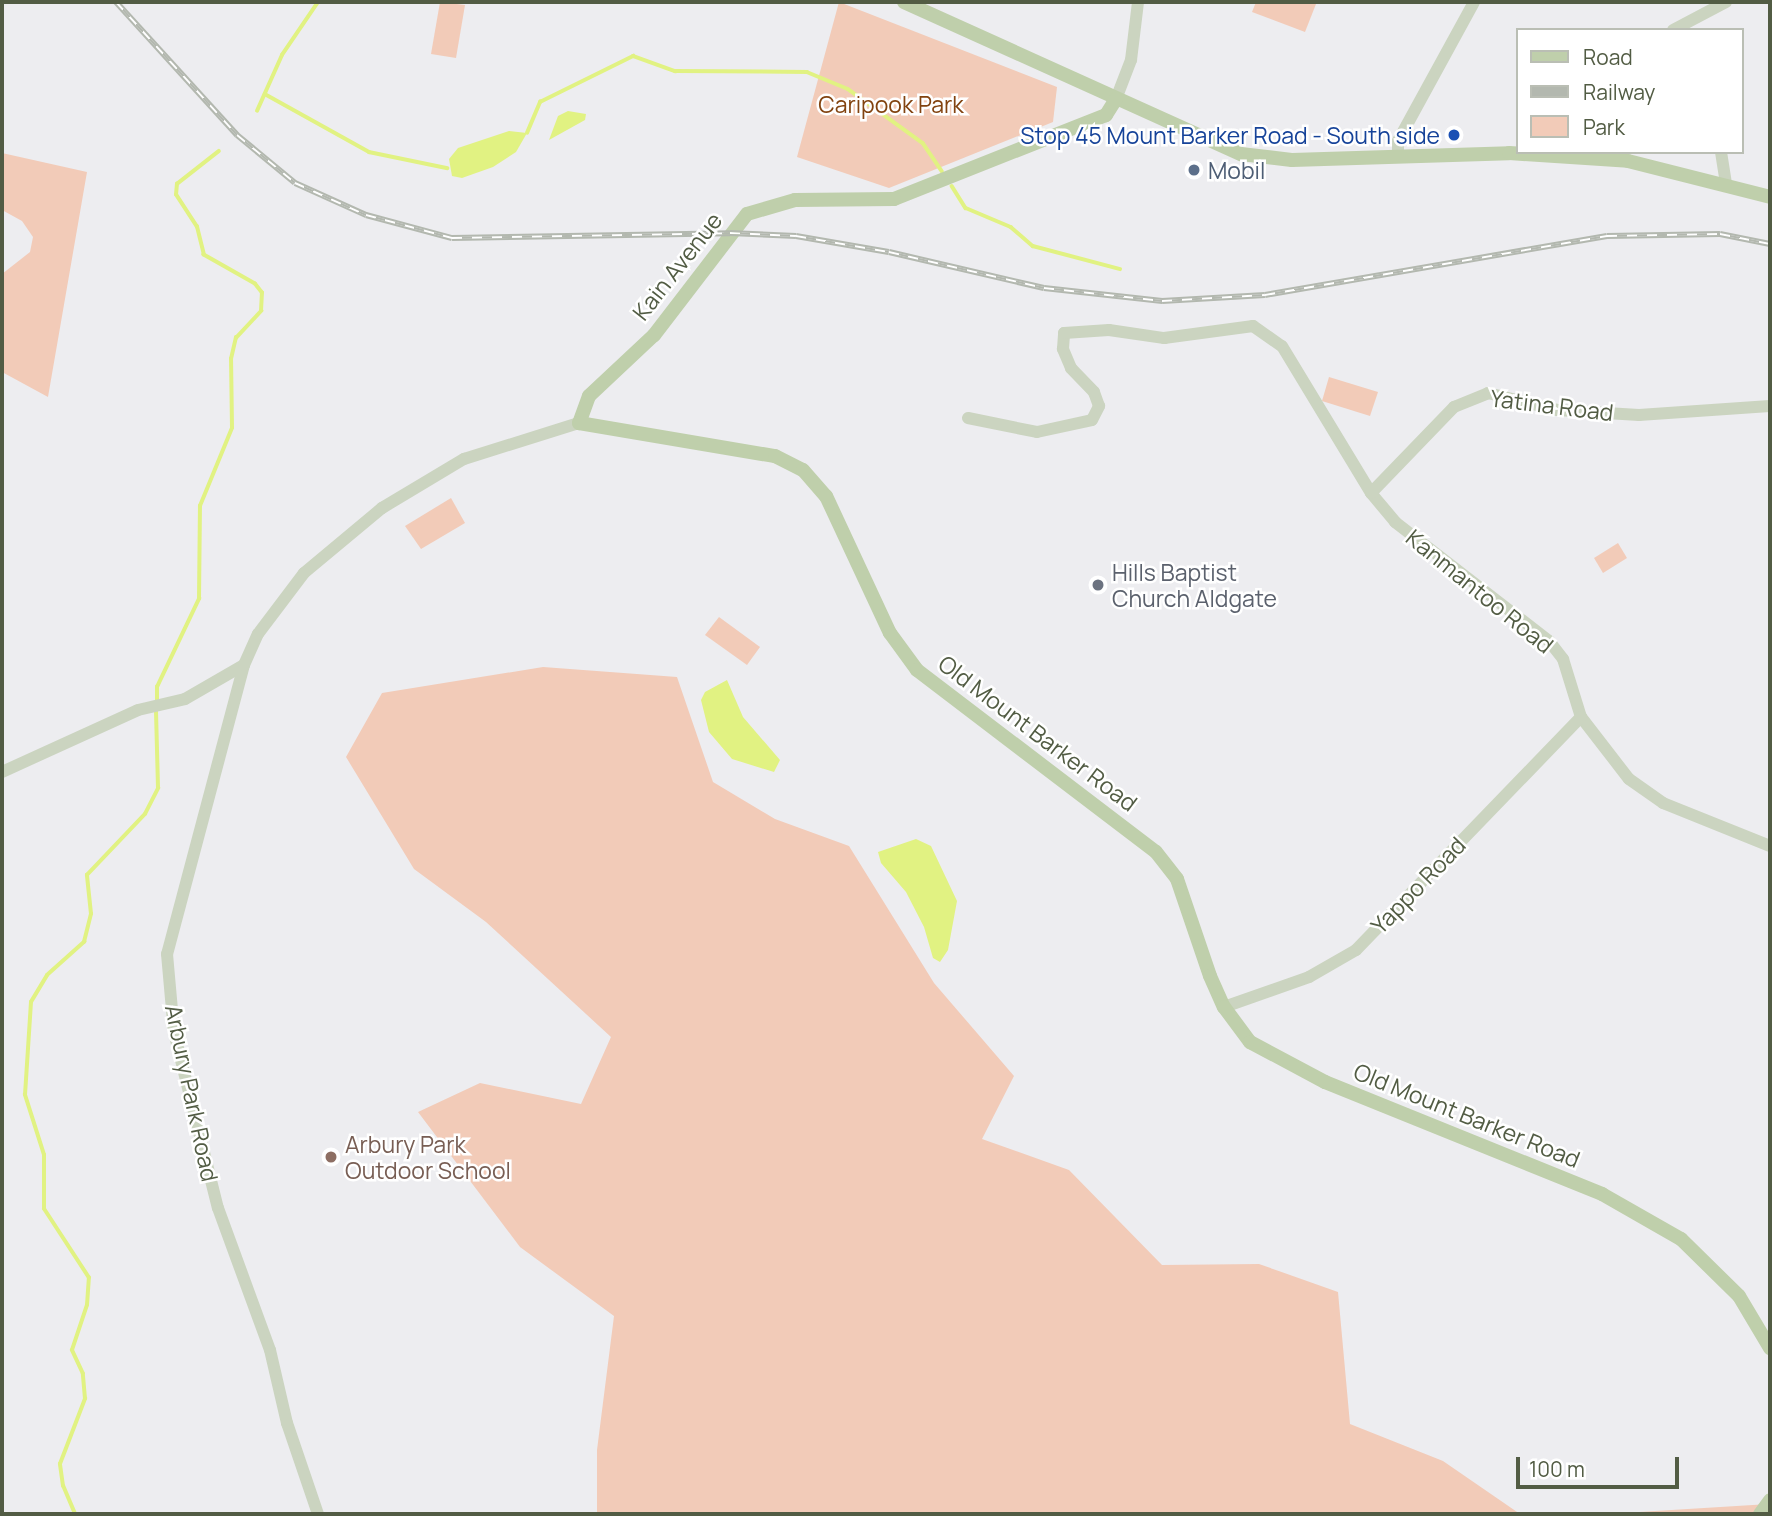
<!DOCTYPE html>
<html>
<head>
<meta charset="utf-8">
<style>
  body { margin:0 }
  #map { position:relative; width:1772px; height:1516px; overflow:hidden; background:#ededf0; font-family:Manrope,sans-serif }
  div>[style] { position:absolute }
  .green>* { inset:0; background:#f2cbb8 }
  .water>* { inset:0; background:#e1f282 }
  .stream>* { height:3.5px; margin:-1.75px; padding:0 1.75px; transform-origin:1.75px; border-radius:1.75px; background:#e1f282 }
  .minor>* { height:12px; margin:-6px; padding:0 6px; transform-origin:6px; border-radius:6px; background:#cbd4c0 }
  .major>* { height:14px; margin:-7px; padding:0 7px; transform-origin:7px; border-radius:7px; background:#bfcfab }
  .rail>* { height:6px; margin-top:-3px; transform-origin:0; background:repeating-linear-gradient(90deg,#fff 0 10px,#b3b8af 0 20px); box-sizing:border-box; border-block:2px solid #b3b8af }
  .dots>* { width:19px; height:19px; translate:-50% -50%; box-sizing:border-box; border:4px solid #fff; border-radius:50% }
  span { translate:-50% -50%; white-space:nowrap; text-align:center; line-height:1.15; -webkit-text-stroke:5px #fff; paint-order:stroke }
  .park-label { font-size:23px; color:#824310 }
  .transit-label { font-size:23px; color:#164399 }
  .right { translate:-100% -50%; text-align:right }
  .service-label { font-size:23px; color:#4e5e75 }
  .left { translate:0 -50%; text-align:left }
  .street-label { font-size:23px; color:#525c44 }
  .worship-label { font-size:23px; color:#5b616d }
  .education-label { font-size:23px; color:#785e54 }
  .frame { position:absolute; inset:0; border:4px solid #525c44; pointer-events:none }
  .legend { position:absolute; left:1516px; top:28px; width:228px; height:126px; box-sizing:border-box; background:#fff; border:2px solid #babeb4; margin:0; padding:9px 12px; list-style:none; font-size:21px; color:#525c44 }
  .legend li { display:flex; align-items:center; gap:14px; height:35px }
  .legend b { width:35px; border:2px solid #babeb4 }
  .scale { position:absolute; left:1516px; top:1457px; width:163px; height:32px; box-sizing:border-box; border:4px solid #525c44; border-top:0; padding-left:9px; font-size:21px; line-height:24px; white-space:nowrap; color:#525c44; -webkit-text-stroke:5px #fff; paint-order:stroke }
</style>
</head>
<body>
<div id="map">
  <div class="green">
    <div style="clip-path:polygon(440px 2px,465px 5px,456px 58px,431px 54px)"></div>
    <div style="clip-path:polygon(839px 2px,1057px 87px,1053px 122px,889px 188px,797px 157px)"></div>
    <div style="clip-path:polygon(1256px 2px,1310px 2px,1316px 4px,1305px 32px,1252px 12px)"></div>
    <div style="clip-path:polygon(2px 153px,87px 172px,48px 397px,2px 372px,2px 274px,30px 252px,33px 237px,22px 221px,2px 210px)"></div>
    <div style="clip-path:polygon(1329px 377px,1378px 392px,1370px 416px,1322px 401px)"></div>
    <div style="clip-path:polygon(451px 498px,465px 523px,421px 549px,405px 526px)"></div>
    <div style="clip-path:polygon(1618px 543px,1627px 558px,1603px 573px,1594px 558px)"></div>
    <div style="clip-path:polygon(719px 617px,760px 647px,747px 665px,705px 635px)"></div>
    <div style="clip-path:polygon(543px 667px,677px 677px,713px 782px,775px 819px,849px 846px,934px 983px,1014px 1076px,982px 1139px,1069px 1170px,1162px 1265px,1259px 1264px,1338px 1292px,1350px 1424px,1443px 1461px,1520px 1514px,597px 1514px,597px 1450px,614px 1316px,520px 1247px,418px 1112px,480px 1083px,581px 1104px,611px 1037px,486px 922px,414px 869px,346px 757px,382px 693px)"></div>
    <div style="clip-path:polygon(1769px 1504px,1760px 1514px,1629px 1514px,1639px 1512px)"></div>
  </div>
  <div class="water">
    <div style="clip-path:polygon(568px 111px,586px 114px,585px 120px,549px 140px,558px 116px)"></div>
    <div style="clip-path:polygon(509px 131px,527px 133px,516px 152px,493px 167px,462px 178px,452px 176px,449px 159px,458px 148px)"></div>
    <div style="clip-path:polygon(727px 680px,743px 717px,780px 760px,774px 772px,732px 759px,709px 732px,701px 700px,705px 692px)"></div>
    <div style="clip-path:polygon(916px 839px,931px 846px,957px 901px,948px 950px,940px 962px,933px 958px,924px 927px,906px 892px,881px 863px,878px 852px)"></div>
  </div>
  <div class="stream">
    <div style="left:265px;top:94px;width:119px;rotate:29.1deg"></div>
    <div style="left:369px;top:152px;width:80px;rotate:11.6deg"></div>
    <div style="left:257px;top:111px;width:61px;rotate:-65.9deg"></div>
    <div style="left:282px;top:55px;width:64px;rotate:-55.8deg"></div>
    <div style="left:527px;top:133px;width:34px;rotate:-67deg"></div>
    <div style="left:540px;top:102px;width:104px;rotate:-26.3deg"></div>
    <div style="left:633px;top:56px;width:45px;rotate:19.7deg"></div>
    <div style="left:675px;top:71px;width:132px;rotate:0.4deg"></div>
    <div style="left:807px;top:72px;width:44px;rotate:22.5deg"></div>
    <div style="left:848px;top:89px;width:92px;rotate:35.8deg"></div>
    <div style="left:923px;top:143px;width:34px;rotate:56deg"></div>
    <div style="left:952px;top:186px;width:26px;rotate:58deg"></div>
    <div style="left:966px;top:208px;width:49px;rotate:22.9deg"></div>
    <div style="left:1011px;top:227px;width:29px;rotate:41deg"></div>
    <div style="left:1033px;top:246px;width:90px;rotate:14.8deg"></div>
    <div style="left:157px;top:702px;width:15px;rotate:-90deg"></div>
    <div style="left:157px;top:687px;width:98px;rotate:-64.5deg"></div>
    <div style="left:199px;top:599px;width:93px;rotate:-89.4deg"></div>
    <div style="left:200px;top:506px;width:84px;rotate:-67.7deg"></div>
    <div style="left:232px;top:428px;width:69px;rotate:-90.8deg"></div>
    <div style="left:231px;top:359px;width:22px;rotate:-77deg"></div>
    <div style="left:236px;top:338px;width:37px;rotate:-47deg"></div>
    <div style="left:261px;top:311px;width:18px;rotate:-87deg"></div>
    <div style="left:262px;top:293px;width:11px;rotate:-128deg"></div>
    <div style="left:255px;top:284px;width:59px;rotate:-150.4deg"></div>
    <div style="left:204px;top:255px;width:29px;rotate:-104deg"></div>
    <div style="left:197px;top:227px;width:38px;rotate:-123deg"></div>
    <div style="left:176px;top:195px;width:11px;rotate:-85deg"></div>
    <div style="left:177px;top:184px;width:53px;rotate:-38.2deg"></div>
    <div style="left:75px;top:1514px;width:30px;rotate:-113deg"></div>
    <div style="left:63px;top:1486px;width:22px;rotate:-98deg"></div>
    <div style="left:60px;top:1464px;width:70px;rotate:-69deg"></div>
    <div style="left:85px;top:1399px;width:25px;rotate:-95deg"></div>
    <div style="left:83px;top:1374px;width:26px;rotate:-115deg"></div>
    <div style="left:72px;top:1350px;width:47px;rotate:-71.6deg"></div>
    <div style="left:87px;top:1305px;width:27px;rotate:-86deg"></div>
    <div style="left:89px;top:1278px;width:82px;rotate:-123.1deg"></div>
    <div style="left:44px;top:1209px;width:54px;rotate:-90deg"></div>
    <div style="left:44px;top:1155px;width:63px;rotate:-107.6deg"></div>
    <div style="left:25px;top:1095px;width:93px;rotate:-86.3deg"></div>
    <div style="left:31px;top:1002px;width:31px;rotate:-59deg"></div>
    <div style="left:47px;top:975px;width:50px;rotate:-41.7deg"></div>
    <div style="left:84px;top:942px;width:29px;rotate:-76deg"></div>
    <div style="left:91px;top:914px;width:39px;rotate:-96deg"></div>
    <div style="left:87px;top:875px;width:84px;rotate:-46.4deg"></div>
    <div style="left:145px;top:814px;width:29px;rotate:-63deg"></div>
    <div style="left:158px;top:788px;width:78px;rotate:-91.5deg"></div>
  </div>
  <div class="minor">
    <div style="left:1673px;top:30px;width:60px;rotate:-27.8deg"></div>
    <div style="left:1116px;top:99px;width:42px;rotate:-69deg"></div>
    <div style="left:1131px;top:60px;width:58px;rotate:-83.1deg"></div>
    <div style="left:1721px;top:152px;width:32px;rotate:81deg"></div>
    <div style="left:1398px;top:155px;width:14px;rotate:-90deg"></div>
    <div style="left:1398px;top:141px;width:158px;rotate:-61.3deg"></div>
    <div style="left:968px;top:418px;width:70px;rotate:11.5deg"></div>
    <div style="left:1037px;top:432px;width:56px;rotate:-12.3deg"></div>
    <div style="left:1092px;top:420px;width:16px;rotate:-63deg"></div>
    <div style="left:1099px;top:406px;width:15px;rotate:-110deg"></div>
    <div style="left:1094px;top:392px;width:33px;rotate:-134deg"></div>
    <div style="left:1071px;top:368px;width:21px;rotate:-113deg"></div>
    <div style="left:1063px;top:349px;width:16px;rotate:-86deg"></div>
    <div style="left:1064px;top:333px;width:45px;rotate:-3.8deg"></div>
    <div style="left:1109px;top:330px;width:56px;rotate:8.3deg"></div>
    <div style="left:1164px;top:338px;width:90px;rotate:-7.7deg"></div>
    <div style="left:1253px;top:326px;width:35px;rotate:35deg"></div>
    <div style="left:1282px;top:346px;width:172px;rotate:58.8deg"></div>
    <div style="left:1371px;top:493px;width:38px;rotate:50deg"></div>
    <div style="left:1395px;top:522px;width:195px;rotate:37.7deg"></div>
    <div style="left:1549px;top:641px;width:23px;rotate:52deg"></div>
    <div style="left:1563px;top:659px;width:61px;rotate:72.8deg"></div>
    <div style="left:1581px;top:717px;width:78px;rotate:52.3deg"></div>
    <div style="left:1629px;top:779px;width:42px;rotate:35.2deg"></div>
    <div style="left:1663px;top:803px;width:115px;rotate:21.9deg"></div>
    <div style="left:1371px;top:493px;width:120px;rotate:-46deg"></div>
    <div style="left:1454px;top:407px;width:37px;rotate:-22deg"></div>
    <div style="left:1488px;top:393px;width:71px;rotate:13.8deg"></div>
    <div style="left:1557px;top:410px;width:82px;rotate:3.5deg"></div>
    <div style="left:1639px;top:415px;width:131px;rotate:-3.9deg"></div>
    <div style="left:244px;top:665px;width:299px;rotate:104.9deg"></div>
    <div style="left:167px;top:954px;width:78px;rotate:84.9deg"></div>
    <div style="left:174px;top:1032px;width:181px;rotate:76deg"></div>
    <div style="left:218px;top:1208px;width:151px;rotate:69.9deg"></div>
    <div style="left:270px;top:1350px;width:75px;rotate:76.9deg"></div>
    <div style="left:287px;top:1423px;width:96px;rotate:71.2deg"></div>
    <div style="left:2px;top:772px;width:149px;rotate:-24.5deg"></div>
    <div style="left:138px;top:710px;width:48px;rotate:-13.2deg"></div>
    <div style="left:185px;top:699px;width:68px;rotate:-30deg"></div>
    <div style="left:244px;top:665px;width:34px;rotate:-66deg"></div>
    <div style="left:258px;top:634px;width:76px;rotate:-53deg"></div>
    <div style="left:304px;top:573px;width:102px;rotate:-39.8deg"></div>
    <div style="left:382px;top:508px;width:96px;rotate:-30.9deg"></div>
    <div style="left:464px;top:459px;width:121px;rotate:-17.4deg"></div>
    <div style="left:1224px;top:1007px;width:90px;rotate:-19.4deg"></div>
    <div style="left:1309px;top:977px;width:54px;rotate:-29.9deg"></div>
    <div style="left:1356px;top:950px;width:324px;rotate:-46deg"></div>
  </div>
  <div class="major">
    <div style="left:904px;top:2px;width:370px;rotate:24.3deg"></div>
    <div style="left:1241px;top:154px;width:51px;rotate:6.7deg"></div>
    <div style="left:1292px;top:160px;width:217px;rotate:-1.8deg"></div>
    <div style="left:1509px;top:153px;width:119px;rotate:3.8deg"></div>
    <div style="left:1628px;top:161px;width:146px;rotate:14.2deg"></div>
    <div style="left:1116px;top:99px;width:19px;rotate:122deg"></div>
    <div style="left:1106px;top:115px;width:228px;rotate:158.4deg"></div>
    <div style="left:894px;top:199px;width:99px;rotate:179.4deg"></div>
    <div style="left:795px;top:200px;width:50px;rotate:163.7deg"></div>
    <div style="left:747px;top:214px;width:153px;rotate:127.5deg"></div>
    <div style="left:654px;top:335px;width:89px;rotate:136.8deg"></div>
    <div style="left:589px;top:396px;width:29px;rotate:110deg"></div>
    <div style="left:579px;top:423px;width:199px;rotate:9.6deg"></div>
    <div style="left:775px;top:456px;width:31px;rotate:27deg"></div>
    <div style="left:803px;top:470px;width:35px;rotate:49deg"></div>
    <div style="left:826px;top:496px;width:151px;rotate:65deg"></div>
    <div style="left:890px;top:633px;width:46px;rotate:53.9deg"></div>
    <div style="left:917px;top:670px;width:300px;rotate:37.3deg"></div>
    <div style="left:1156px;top:852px;width:34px;rotate:52deg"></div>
    <div style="left:1177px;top:879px;width:102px;rotate:71.2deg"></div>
    <div style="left:1210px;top:976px;width:34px;rotate:66deg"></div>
    <div style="left:1224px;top:1007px;width:44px;rotate:53.4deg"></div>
    <div style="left:1250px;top:1042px;width:85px;rotate:28.1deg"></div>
    <div style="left:1325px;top:1082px;width:299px;rotate:22deg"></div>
    <div style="left:1602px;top:1194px;width:91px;rotate:29.7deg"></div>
    <div style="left:1681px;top:1239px;width:81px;rotate:44.5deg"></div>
    <div style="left:1739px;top:1296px;width:61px;rotate:59.2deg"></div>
    <div style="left:1760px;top:1514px;width:17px;rotate:-54deg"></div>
  </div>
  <div class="rail">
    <div style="left:116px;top:2px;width:180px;rotate:47.7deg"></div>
    <div style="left:237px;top:135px;width:75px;rotate:39.6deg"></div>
    <div style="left:295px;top:183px;width:78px;rotate:24.3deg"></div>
    <div style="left:366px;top:215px;width:89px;rotate:15deg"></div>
    <div style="left:452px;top:238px;width:278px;rotate:-1deg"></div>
    <div style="left:730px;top:233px;width:66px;rotate:2.6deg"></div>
    <div style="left:796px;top:236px;width:94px;rotate:9.8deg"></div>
    <div style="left:889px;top:252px;width:159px;rotate:13.1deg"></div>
    <div style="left:1044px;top:288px;width:119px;rotate:6.3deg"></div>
    <div style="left:1162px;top:301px;width:103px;rotate:-3.3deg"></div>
    <div style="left:1265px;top:295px;width:347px;rotate:-9.8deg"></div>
    <div style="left:1607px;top:236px;width:113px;rotate:-1deg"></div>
    <div style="left:1720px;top:234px;width:51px;rotate:11.3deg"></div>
  </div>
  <div class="dots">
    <div style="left:1454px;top:135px;background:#1a4fb4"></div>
    <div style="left:1194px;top:170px;background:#5c6f8a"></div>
    <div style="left:1098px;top:585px;background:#6b7280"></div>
    <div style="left:331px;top:1157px;background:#8d6e63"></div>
  </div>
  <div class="park-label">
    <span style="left:891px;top:104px">Caripook Park</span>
  </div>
  <div class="transit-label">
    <span class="right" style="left:1440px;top:135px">Stop 45 Mount Barker Road - South side</span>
  </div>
  <div class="service-label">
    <span class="left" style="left:1208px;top:170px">Mobil</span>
  </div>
  <div class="street-label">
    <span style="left:677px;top:266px;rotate:-52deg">Kain Avenue</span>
    <span style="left:1552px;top:405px;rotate:7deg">Yatina Road</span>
    <span style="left:1480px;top:591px;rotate:39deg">Kanmantoo Road</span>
    <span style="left:1038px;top:733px;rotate:37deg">Old Mount Barker Road</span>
    <span style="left:1418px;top:885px;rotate:-46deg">Yappo Road</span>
    <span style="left:192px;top:1093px;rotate:78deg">Arbury Park Road</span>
    <span style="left:1467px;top:1115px;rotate:22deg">Old Mount Barker Road</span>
  </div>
  <div class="worship-label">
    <span class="left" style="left:1112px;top:585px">Hills Baptist<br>Church Aldgate</span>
  </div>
  <div class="education-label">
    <span class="left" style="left:345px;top:1157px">Arbury Park<br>Outdoor School</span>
  </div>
  <div class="frame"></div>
  <ul class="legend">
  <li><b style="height:9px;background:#bfcfab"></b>Road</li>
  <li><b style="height:9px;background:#b3b8af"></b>Railway</li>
  <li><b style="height:19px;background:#f2cbb8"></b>Park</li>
  </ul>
  <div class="scale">100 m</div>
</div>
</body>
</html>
